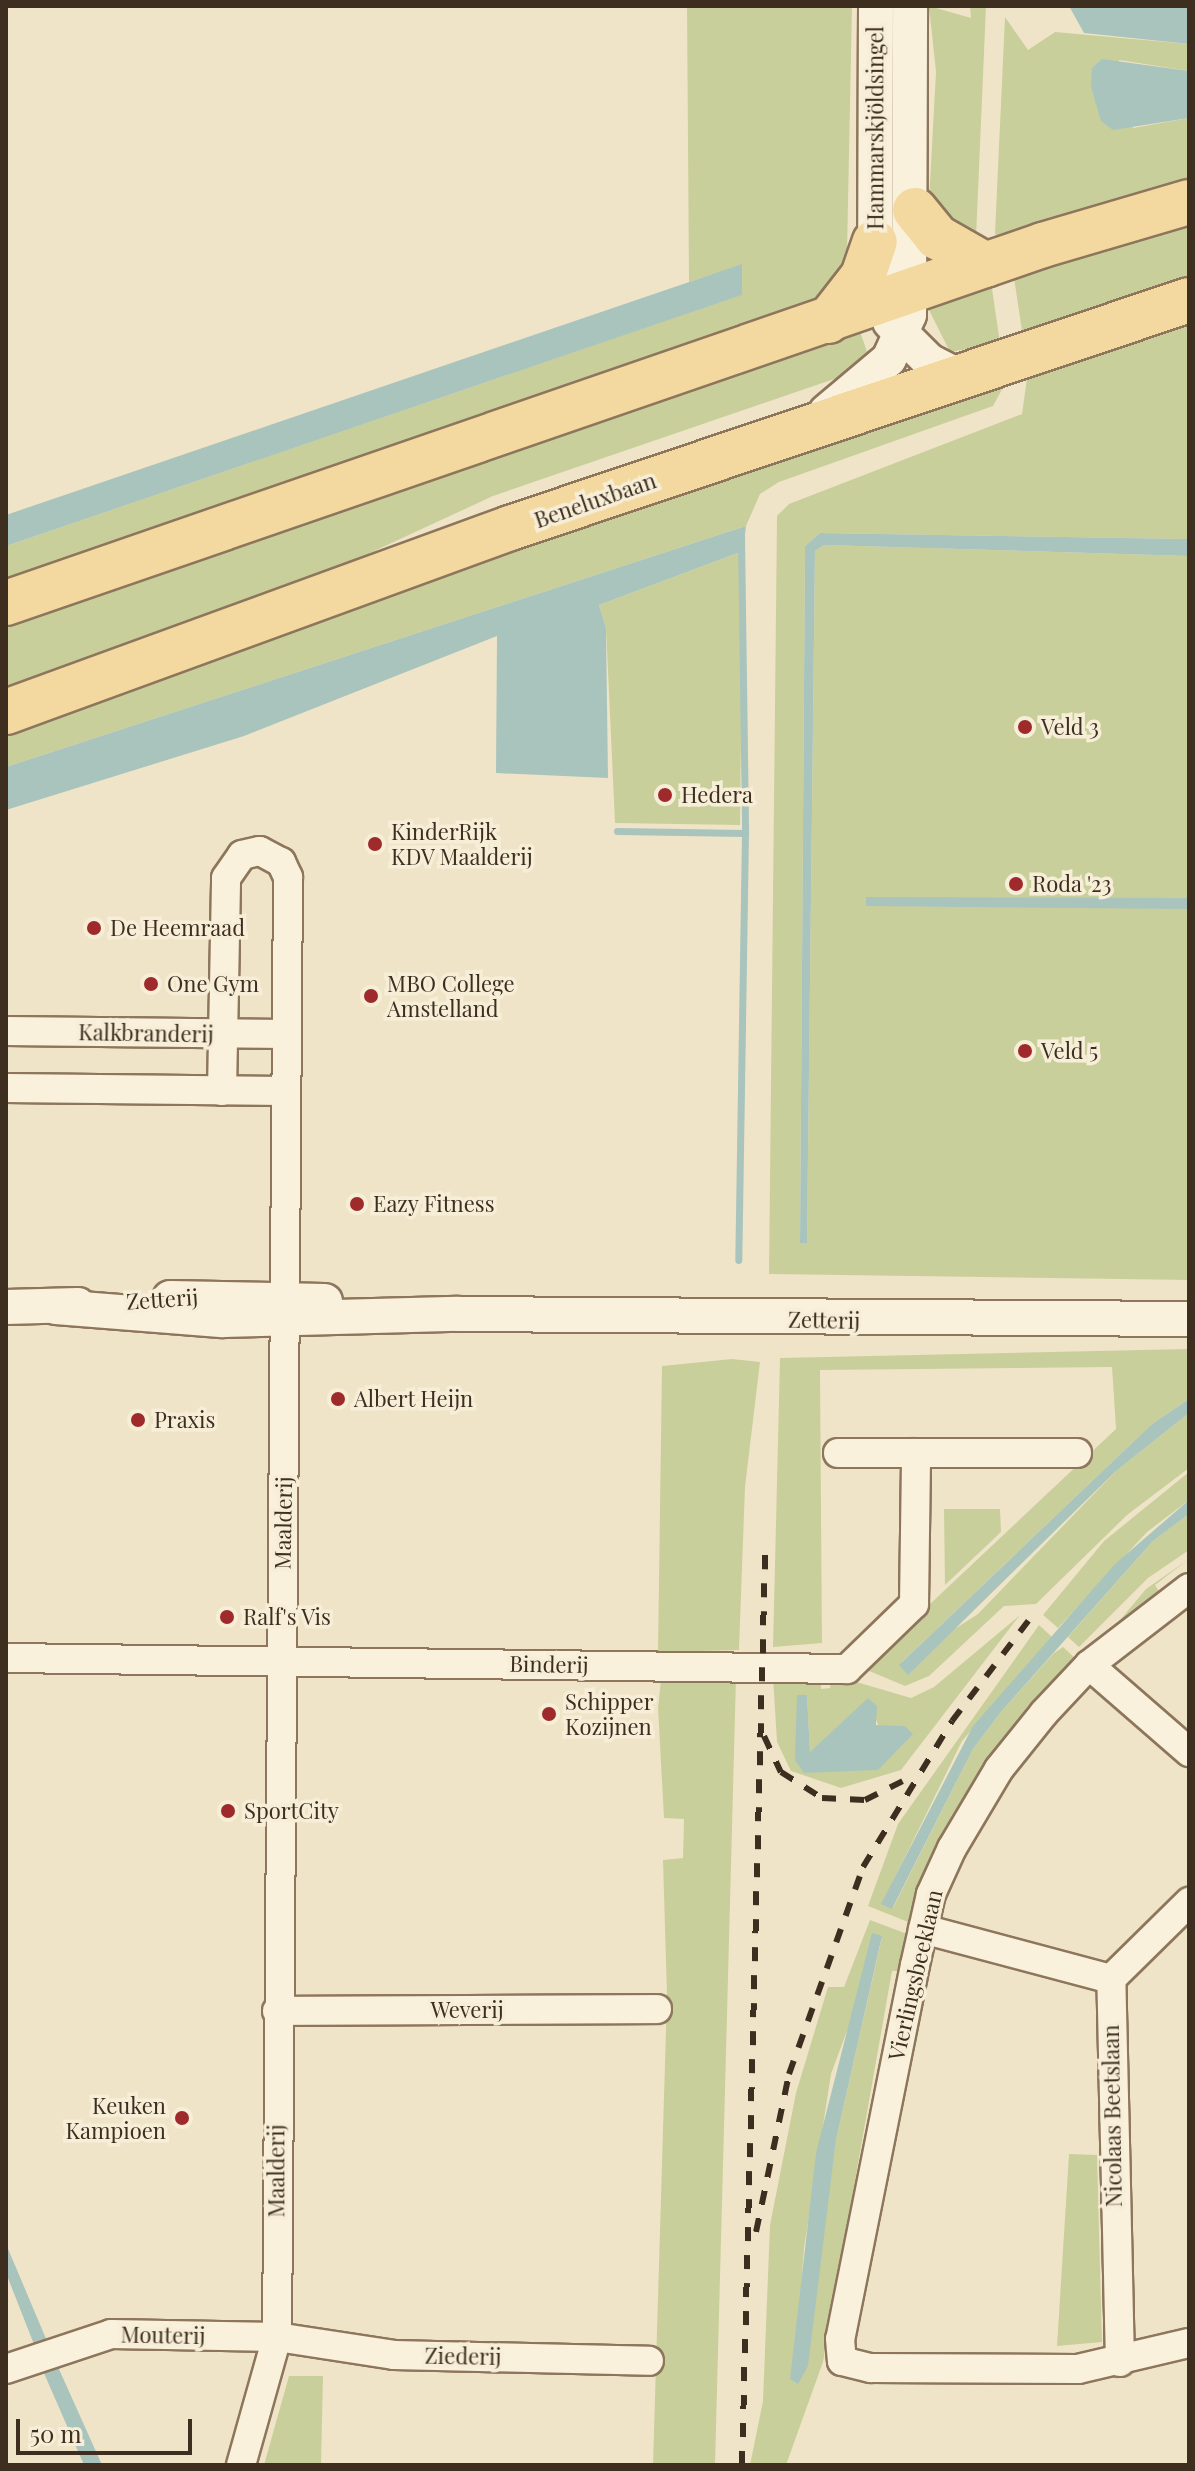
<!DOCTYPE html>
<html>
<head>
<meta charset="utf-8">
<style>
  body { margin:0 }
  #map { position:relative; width:1195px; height:2471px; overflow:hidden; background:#f0e4c8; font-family:"Playfair Display",serif }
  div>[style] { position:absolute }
  .green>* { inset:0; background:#c9cf9b }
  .water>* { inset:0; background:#a9c4bc }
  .stream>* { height:7px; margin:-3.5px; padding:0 3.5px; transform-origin:3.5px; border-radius:3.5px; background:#a9c4bc }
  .roads { filter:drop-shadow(2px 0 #8d765c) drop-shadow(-2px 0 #8d765c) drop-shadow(0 2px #8d765c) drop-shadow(0 -2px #8d765c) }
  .minor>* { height:28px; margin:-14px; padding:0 14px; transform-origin:14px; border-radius:14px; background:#faf1dc }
  .tertiary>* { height:34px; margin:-17px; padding:0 17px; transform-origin:17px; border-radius:17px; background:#faf1dc }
  .primary>* { height:44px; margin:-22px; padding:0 22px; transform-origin:22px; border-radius:22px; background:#f3d9a0 }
  .rail>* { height:6px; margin-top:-3px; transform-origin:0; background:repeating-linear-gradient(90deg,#3d2e20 0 14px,transparent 0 28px) }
  .dots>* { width:22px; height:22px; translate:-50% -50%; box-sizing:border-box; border:4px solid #f7eed8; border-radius:50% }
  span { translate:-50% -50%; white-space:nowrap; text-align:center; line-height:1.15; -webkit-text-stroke:7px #f7eed8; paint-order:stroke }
  .street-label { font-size:22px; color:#3d2e20 }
  .poi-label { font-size:22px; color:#3d2e20 }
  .left { translate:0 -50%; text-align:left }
  .right { translate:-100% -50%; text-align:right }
  .frame { position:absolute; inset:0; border:8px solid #3d2e20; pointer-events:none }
  .scale { position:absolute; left:16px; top:2419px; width:176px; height:36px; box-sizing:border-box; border:4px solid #3d2e20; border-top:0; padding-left:10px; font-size:24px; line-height:28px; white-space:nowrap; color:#3d2e20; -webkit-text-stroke:6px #f7eed8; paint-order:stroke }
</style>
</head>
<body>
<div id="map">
  <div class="green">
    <div style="clip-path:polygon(687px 6px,852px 6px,847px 253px,818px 304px,6px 587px,6px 546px,741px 295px,741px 265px,689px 282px)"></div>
    <div style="clip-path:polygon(929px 6px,971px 18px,970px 6px,986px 6px,976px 238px,959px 236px,929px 201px,936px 72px)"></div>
    <div style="clip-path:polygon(1005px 17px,1028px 50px,1055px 32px,1189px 44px,1189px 71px,1119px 60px,1133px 128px,1189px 118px,1188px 539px,820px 533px,805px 546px,800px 1242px,807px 1242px,815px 551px,824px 545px,1189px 556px,1189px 1280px,769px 1274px,777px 516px,789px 504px,1022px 414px,1028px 371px,1013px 271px,995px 233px)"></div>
    <div style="clip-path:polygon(990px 275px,1000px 343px,950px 352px,926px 304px)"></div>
    <div style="clip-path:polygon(857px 323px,872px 366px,493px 496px,344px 565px,6px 697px,6px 619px)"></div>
    <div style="clip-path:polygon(1006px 382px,993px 406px,779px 482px,760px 494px,746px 526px,6px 767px,6px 733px,238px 641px)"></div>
    <div style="clip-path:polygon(743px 551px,740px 825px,615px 823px,606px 628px,599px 605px)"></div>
    <div style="clip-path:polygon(1189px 1349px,1189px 1399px,1152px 1424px,900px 1664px,978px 1614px,1116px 1471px,1189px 1413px,1189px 1468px,1127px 1515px,1036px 1604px,1004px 1606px,929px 1676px,905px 1686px,862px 1668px,1116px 1429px,1112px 1367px,820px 1370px,822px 1643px,773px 1647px,780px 1358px)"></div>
    <div style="clip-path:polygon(732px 1359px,760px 1362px,745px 1487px,739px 1650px,658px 1652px,662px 1366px)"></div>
    <div style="clip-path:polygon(1189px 1472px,1189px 1500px,1147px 1532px,1058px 1628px,1043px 1615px,1104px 1541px)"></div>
    <div style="clip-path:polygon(944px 1509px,1000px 1509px,1001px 1532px,945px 1585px)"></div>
    <div style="clip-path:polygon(1189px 1514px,1189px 1550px,1148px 1578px,1079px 1647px,1068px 1637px,1153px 1541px)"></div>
    <div style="clip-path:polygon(1189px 1559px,1155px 1585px,1160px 1593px,1110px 1632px,1146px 1589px)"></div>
    <div style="clip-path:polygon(evenodd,1020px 1615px,901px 1770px,841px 1788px,791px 1771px,777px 1742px,773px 1677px,821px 1678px,821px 1689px,830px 1688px,831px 1678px,853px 1681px,911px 1698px,934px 1687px,1020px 1615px,807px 1696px,810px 1752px,873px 1712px,879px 1727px,905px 1726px,795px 1760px,807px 1696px)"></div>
    <div style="clip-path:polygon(1039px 1625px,1052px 1637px,962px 1741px,882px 1904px,893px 1908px,973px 1749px,1000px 1713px,1054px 1653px,1063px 1647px,1077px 1660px,913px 1924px,868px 1906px,898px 1824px)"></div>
    <div style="clip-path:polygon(736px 1678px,715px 2465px,653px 2465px,667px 1996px,663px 1860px,683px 1858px,684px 1819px,664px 1818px,658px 1708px,661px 1680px)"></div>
    <div style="clip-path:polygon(evenodd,870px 1920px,910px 1935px,900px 1971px,892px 1971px,823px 2362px,786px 2465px,750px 2465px,763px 2401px,770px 2225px,796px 2093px,828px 1987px,844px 1987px,870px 1920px,882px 1937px,836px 2140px,805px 2361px,794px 2380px,804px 2248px,831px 2074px,882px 1937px)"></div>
    <div style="clip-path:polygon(1069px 2154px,1097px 2155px,1102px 2342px,1057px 2346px)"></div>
    <div style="clip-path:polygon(289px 2376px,323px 2376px,321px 2465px,264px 2465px)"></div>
  </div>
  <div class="water">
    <div style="clip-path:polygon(1069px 6px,1189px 6px,1189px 44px,1084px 33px)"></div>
    <div style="clip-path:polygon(1102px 59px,1189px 71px,1189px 118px,1113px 130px,1101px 121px,1091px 87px,1092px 68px)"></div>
    <div style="clip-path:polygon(742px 264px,742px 295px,6px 546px,6px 515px)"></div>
    <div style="clip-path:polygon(1189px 517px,1189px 556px,824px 545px,815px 551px,807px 1243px,800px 1243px,805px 546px,820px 533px,1188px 539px)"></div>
    <div style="clip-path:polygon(746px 526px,743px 551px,599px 605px,606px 628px,608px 778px,496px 773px,497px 636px,244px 736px,6px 810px,6px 767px)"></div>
    <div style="clip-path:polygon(866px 897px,1189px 898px,1189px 909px,866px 906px)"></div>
    <div style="clip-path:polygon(1189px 1399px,1189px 1413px,1116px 1471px,908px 1675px,899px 1665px,1152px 1424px)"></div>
    <div style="clip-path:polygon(1189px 1500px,1189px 1514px,1153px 1541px,1000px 1713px,973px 1749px,892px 1909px,881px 1904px,973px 1726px,1115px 1564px)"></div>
    <div style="clip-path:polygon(797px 1695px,807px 1695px,810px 1752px,868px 1698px,877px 1706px,876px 1725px,905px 1726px,913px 1734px,878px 1770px,804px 1773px,795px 1760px)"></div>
    <div style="clip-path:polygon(872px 1933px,882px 1936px,836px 2140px,808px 2366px,798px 2384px,790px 2379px,816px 2153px)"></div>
    <div style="clip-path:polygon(6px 2244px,47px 2341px,35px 2347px,6px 2273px)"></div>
    <div style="clip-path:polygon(54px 2358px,102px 2465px,84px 2465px,40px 2364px)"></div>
  </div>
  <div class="stream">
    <div style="left:741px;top:537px;width:296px;rotate:89.2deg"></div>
    <div style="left:617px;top:831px;width:128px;rotate:0.9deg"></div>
    <div style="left:745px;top:833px;width:427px;rotate:90.9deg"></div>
  </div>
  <div class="roads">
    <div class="minor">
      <div style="left:6px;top:1031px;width:280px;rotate:0.6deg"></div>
      <div style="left:6px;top:1088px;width:279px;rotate:0.6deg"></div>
      <div style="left:222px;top:1091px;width:213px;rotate:-88.9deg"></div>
      <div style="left:226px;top:878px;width:28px;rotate:-55deg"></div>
      <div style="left:242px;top:855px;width:18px;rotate:-13deg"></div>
      <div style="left:260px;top:851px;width:24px;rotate:28deg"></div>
      <div style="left:281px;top:862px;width:17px;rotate:65deg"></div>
      <div style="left:288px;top:877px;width:1460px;rotate:90.43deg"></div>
      <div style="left:277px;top:2337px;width:133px;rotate:105.7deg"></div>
      <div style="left:838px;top:1453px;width:78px"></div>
      <div style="left:1189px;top:1588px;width:126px;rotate:142.4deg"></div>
      <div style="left:1089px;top:1665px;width:66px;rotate:133.2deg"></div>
      <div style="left:1044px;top:1713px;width:72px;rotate:128.8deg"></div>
      <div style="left:999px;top:1769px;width:92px;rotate:120.7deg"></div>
      <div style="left:952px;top:1848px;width:51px;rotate:114.5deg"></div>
      <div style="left:931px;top:1894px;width:73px;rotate:102.7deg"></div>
      <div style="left:915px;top:1965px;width:381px;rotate:101.3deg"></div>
      <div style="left:840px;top:2339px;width:22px;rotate:85deg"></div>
      <div style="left:842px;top:2361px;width:30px;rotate:14deg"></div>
      <div style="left:871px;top:2368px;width:207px;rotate:0.3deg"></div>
      <div style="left:1078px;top:2369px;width:114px;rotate:-13.2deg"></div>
      <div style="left:6px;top:1658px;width:841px;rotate:0.75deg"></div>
      <div style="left:847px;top:1669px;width:93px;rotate:-44.1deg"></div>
      <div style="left:914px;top:1604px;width:151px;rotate:-89.2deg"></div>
      <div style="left:916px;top:1453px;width:161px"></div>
      <div style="left:1089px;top:1665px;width:133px;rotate:41deg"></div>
      <div style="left:923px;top:1929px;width:195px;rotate:14.9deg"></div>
      <div style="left:277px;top:2011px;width:380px;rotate:-0.3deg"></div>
      <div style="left:1120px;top:2362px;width:383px;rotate:-91.3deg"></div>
      <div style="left:1111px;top:1979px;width:110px;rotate:-44.6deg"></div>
      <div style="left:6px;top:2369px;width:111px;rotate:-18.4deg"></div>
      <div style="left:111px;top:2334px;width:166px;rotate:1deg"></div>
      <div style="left:277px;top:2337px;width:118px;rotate:8.7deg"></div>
      <div style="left:394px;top:2355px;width:255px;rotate:1.3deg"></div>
    </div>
    <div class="tertiary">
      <div style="left:876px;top:6px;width:236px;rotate:90.2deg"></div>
      <div style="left:875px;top:242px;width:22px;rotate:74deg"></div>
      <div style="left:890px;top:322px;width:55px;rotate:45deg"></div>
      <div style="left:929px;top:361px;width:31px;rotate:27deg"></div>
      <div style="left:826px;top:412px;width:82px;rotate:-40.1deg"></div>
      <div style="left:889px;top:359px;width:48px;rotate:-65.6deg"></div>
      <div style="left:909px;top:315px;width:309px;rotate:-89.8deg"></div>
      <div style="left:170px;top:1298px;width:155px;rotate:1.1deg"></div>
      <div style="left:6px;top:1307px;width:72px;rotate:-1.6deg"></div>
      <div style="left:56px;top:1307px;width:168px;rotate:4.5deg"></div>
      <div style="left:223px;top:1320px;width:235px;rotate:-1.5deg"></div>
      <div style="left:458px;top:1314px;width:731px;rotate:0.39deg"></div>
    </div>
    <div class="primary">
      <div style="left:915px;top:210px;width:35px;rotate:51deg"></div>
      <div style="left:937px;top:237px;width:56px;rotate:29.7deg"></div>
      <div style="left:828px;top:321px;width:57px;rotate:-52.1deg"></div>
      <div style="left:863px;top:276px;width:36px;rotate:-71deg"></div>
      <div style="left:6px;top:603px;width:1097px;rotate:-19.05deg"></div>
      <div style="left:1043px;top:245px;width:152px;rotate:-16.4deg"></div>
      <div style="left:6px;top:712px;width:537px;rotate:-20.06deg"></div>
      <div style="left:510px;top:528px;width:716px;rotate:-18.56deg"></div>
    </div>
  </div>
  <div class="rail">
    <div style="left:764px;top:1736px;width:40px;rotate:65deg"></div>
    <div style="left:781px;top:1772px;width:49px;rotate:32.4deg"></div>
    <div style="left:822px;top:1798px;width:43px;rotate:2.7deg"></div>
    <div style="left:865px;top:1800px;width:51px;rotate:-26.6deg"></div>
    <div style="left:756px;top:2232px;width:161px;rotate:-78.2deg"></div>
    <div style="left:789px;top:2074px;width:220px;rotate:-70.3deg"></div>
    <div style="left:863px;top:1867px;width:171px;rotate:-58.6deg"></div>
    <div style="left:952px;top:1721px;width:127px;rotate:-52.7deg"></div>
    <div style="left:742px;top:2465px;width:910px;rotate:-88.55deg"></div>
  </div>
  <div class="dots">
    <div style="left:1025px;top:727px;background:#9e2a2b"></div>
    <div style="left:665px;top:795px;background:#9e2a2b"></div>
    <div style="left:375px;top:844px;background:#9e2a2b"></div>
    <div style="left:1016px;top:884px;background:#9e2a2b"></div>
    <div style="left:94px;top:928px;background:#9e2a2b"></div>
    <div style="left:151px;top:984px;background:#9e2a2b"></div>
    <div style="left:371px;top:996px;background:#9e2a2b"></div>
    <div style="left:1025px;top:1051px;background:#9e2a2b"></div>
    <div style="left:357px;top:1204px;background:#9e2a2b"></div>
    <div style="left:338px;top:1399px;background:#9e2a2b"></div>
    <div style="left:138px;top:1420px;background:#9e2a2b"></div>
    <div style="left:227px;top:1617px;background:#9e2a2b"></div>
    <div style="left:549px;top:1714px;background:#9e2a2b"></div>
    <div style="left:228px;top:1811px;background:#9e2a2b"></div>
    <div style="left:182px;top:2118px;background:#9e2a2b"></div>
  </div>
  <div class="street-label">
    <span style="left:875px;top:128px;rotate:-90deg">Hammarskjöldsingel</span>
    <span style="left:595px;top:500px;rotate:-19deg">Beneluxbaan</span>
    <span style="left:146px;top:1033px;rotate:1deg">Kalkbranderij</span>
    <span style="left:162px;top:1299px;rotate:-4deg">Zetterij</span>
    <span style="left:824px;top:1320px;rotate:1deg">Zetterij</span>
    <span style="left:283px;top:1523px;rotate:-89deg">Maalderij</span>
    <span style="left:549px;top:1664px;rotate:1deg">Binderij</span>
    <span style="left:915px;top:1975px;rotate:-77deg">Vierlingsbeeklaan</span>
    <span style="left:467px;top:2010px">Weverij</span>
    <span style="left:1112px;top:2116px;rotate:-91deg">Nicolaas Beetslaan</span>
    <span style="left:276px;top:2171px;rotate:-90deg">Maalderij</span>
    <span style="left:163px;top:2335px;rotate:1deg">Mouterij</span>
    <span style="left:463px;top:2356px;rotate:1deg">Ziederij</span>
  </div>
  <div class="poi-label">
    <span class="left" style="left:1041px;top:727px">Veld 3</span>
    <span class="left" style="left:681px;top:795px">Hedera</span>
    <span class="left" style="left:391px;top:844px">KinderRijk<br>KDV Maalderij</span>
    <span class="left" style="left:1032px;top:884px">Roda '23</span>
    <span class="left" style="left:110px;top:928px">De Heemraad</span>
    <span class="left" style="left:387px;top:996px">MBO College<br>Amstelland</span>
    <span class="left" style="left:167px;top:984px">One Gym</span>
    <span class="left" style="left:1041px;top:1051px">Veld 5</span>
    <span class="left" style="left:373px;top:1204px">Eazy Fitness</span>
    <span class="left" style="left:354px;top:1399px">Albert Heijn</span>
    <span class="left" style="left:154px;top:1420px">Praxis</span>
    <span class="left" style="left:243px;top:1617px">Ralf's Vis</span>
    <span class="left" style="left:565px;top:1714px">Schipper<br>Kozijnen</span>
    <span class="left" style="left:244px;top:1811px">SportCity</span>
    <span class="right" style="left:166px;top:2118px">Keuken<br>Kampioen</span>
  </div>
  <div class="frame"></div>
  <div class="scale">50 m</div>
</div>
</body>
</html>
